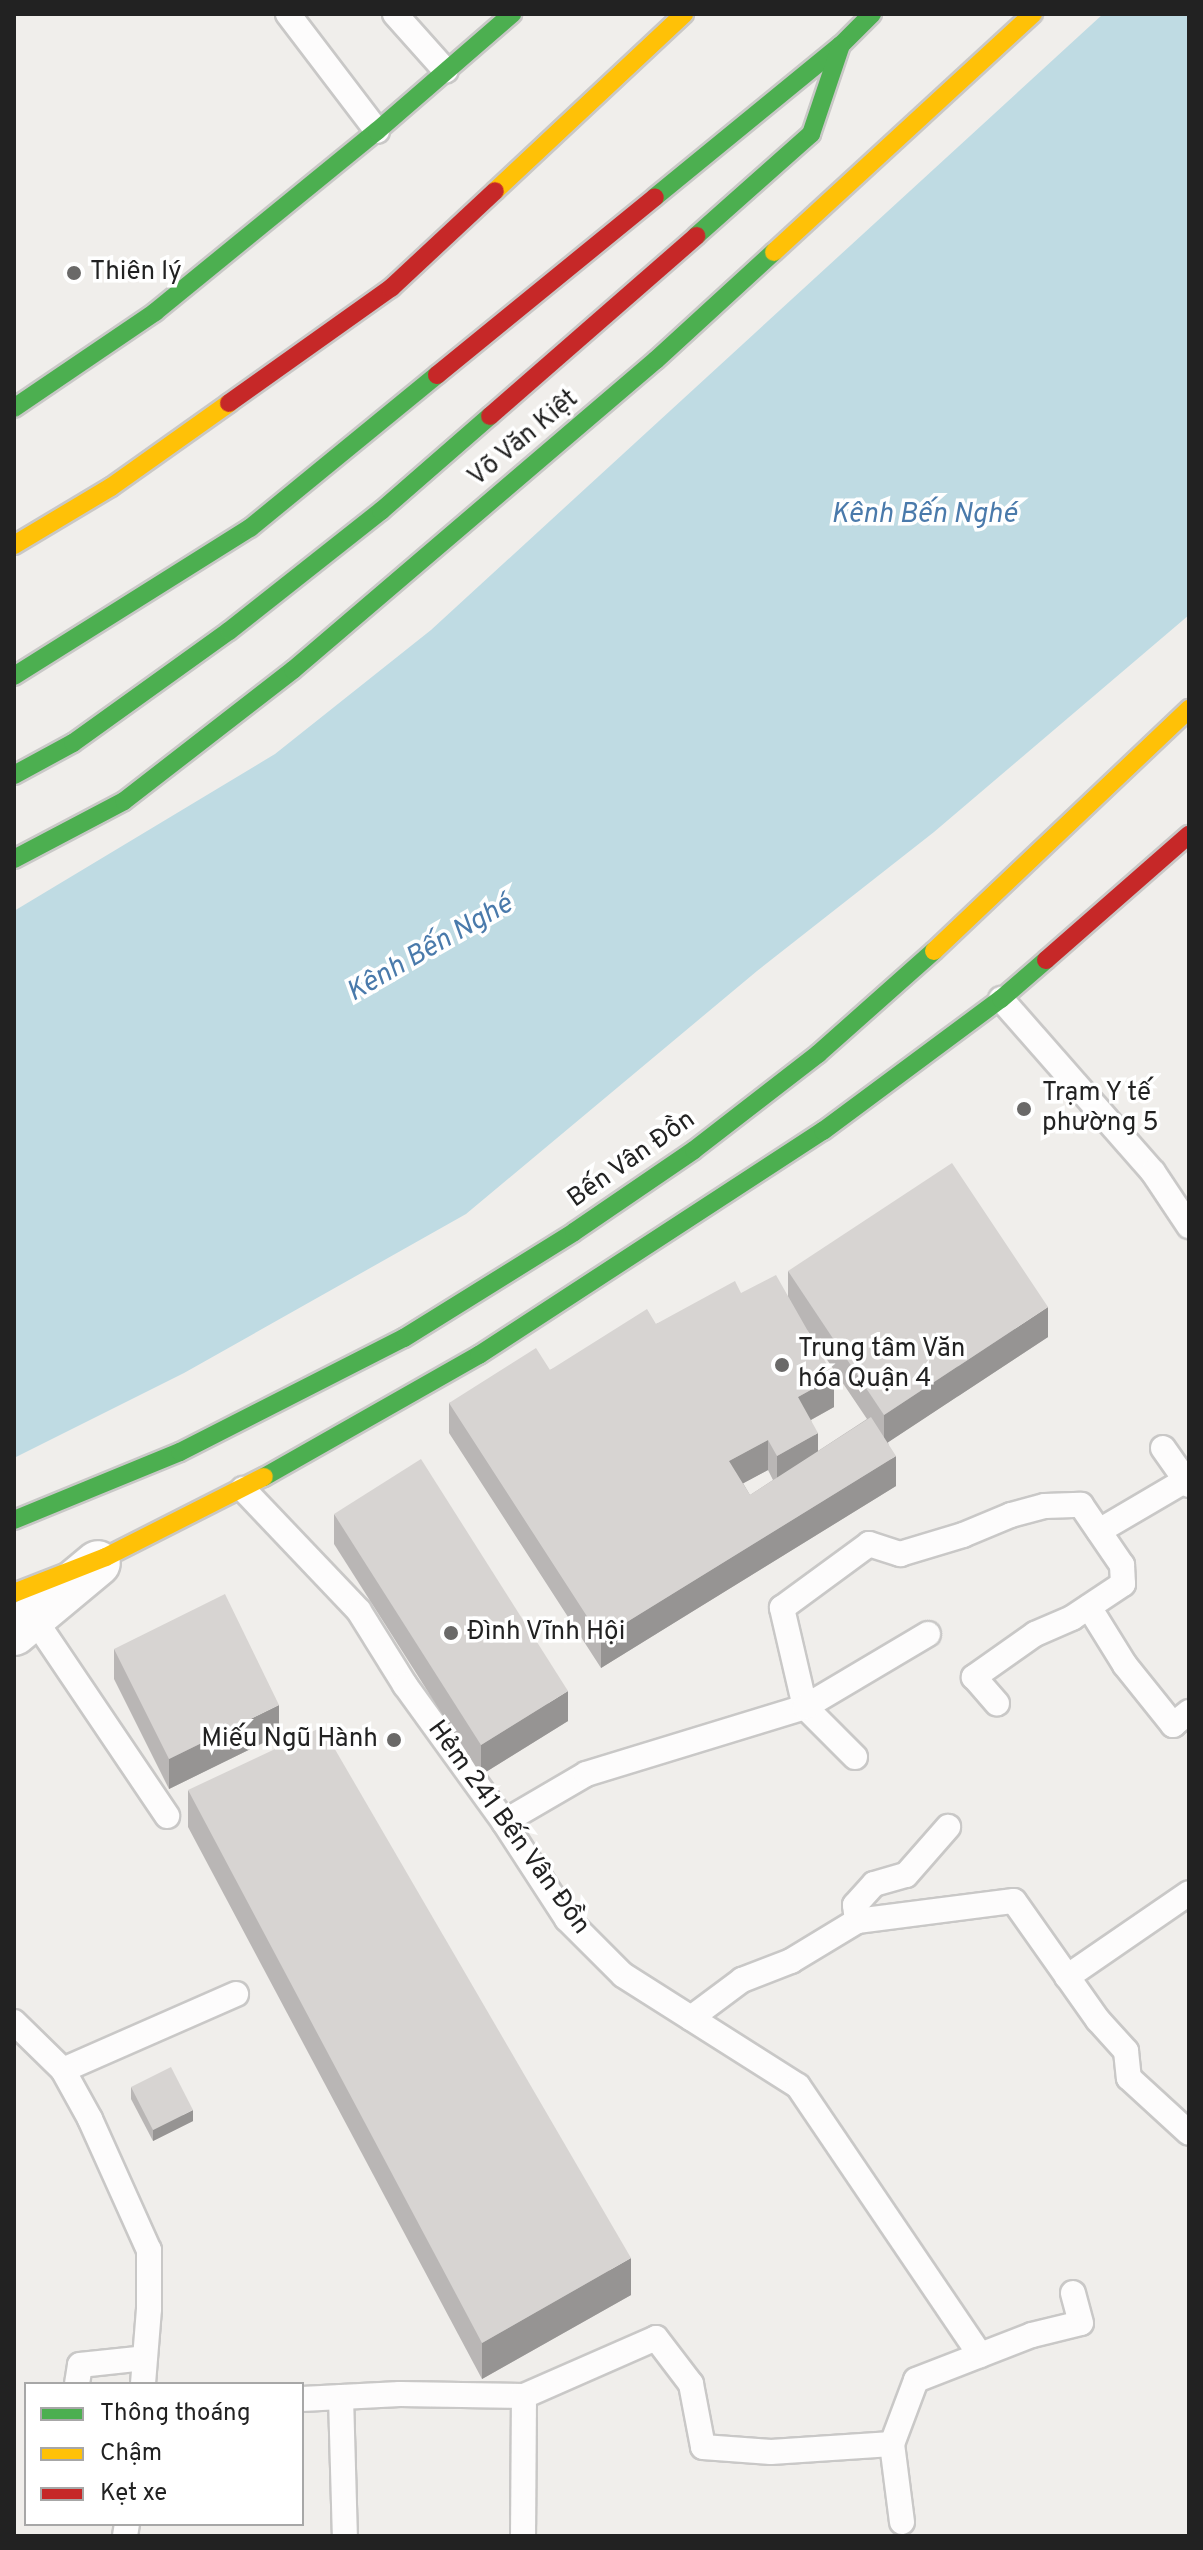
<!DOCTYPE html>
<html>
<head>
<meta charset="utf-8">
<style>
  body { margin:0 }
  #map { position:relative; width:1203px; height:2550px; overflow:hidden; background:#f0eeeb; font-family:Overpass,sans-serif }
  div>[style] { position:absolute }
  .water>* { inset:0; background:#bfdbe3 }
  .roads { filter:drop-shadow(2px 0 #c9c8c7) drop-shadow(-2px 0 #c9c8c7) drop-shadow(0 2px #c9c8c7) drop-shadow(0 -2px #c9c8c7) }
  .lane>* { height:24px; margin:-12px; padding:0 12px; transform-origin:12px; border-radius:12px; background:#fdfcfc }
  .street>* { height:44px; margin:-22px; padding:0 22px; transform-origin:22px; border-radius:22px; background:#fdfcfc }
  .fast>* { height:18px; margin:-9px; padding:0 9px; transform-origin:9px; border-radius:9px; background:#4caf50 }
  .slow>* { height:18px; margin:-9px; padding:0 9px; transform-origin:9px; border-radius:9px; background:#ffc107 }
  .jam>* { height:18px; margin:-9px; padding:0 9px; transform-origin:9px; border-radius:9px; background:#c62828 }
  .wall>* { inset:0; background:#b9b6b5 }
  .shaded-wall>* { inset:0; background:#969493 }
  .building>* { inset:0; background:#d7d4d2 }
  .dots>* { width:22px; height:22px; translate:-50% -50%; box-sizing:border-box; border:4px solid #fff; border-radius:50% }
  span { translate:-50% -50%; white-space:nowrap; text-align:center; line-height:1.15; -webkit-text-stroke:7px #fff; paint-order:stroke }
  .poi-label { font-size:26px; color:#222 }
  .left { translate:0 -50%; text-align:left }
  .right { translate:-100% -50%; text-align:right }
  .street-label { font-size:26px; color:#222 }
  .water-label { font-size:28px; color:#4a7aab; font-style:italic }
  .frame { position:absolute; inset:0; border:16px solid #222; pointer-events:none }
  .legend { position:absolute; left:24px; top:2382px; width:280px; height:144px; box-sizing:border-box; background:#fff; border:2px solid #a7a7a7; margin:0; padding:10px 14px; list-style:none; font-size:24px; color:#222 }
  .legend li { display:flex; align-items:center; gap:16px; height:40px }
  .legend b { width:40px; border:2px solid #a7a7a7 }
</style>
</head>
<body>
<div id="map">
  <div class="water">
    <div style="clip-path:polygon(1103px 14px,1189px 14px,1189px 615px,934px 832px,757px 971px,466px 1214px,184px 1373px,14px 1458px,14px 911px,275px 754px,431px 630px)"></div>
  </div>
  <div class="roads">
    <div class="lane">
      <div style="left:288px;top:14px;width:147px;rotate:52.7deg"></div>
      <div style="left:395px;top:14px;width:76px;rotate:48.2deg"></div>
      <div style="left:1001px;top:999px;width:230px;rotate:48.7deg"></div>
      <div style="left:1153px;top:1172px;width:65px;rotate:56.3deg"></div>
      <div style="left:1163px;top:1448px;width:45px;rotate:54.9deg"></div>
      <div style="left:243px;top:1489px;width:168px;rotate:46.4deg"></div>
      <div style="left:359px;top:1611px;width:87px;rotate:58.1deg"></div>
      <div style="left:405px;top:1685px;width:169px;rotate:54.1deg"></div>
      <div style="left:504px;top:1822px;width:116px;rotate:57deg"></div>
      <div style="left:567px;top:1919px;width:79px;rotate:45deg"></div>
      <div style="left:623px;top:1975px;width:207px;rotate:32.4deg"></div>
      <div style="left:798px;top:2086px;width:325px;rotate:55.9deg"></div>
      <div style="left:1099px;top:1531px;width:101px;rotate:-30.4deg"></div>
      <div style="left:1089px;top:1607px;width:68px;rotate:58.2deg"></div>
      <div style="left:1125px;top:1665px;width:77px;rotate:51.3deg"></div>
      <div style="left:1173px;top:1725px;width:21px;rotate:-39deg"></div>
      <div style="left:33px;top:1617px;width:240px;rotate:56deg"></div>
      <div style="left:855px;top:1757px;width:71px;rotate:-135deg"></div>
      <div style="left:805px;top:1707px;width:102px;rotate:-103.1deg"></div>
      <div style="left:782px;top:1608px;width:108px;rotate:-36.3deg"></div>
      <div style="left:869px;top:1544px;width:33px;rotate:18deg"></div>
      <div style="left:900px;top:1554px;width:66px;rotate:-16.8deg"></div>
      <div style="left:963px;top:1535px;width:52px;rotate:-22.6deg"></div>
      <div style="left:1011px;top:1515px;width:35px;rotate:-15deg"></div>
      <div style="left:1045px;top:1506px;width:36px;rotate:-2deg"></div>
      <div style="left:1081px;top:1505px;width:73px;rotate:55.7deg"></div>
      <div style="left:1122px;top:1565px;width:19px;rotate:87deg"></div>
      <div style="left:1123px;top:1584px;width:61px;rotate:146.3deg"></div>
      <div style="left:1072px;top:1618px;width:40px;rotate:156.6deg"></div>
      <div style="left:1035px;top:1634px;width:75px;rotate:144.8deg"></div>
      <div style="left:974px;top:1677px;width:35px;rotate:49deg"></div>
      <div style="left:504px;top:1822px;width:95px;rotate:-30.3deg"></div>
      <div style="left:586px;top:1774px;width:229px;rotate:-17deg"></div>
      <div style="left:805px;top:1707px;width:143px;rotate:-30.7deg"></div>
      <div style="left:857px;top:1921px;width:16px;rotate:-97deg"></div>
      <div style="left:855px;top:1905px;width:28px;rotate:-48deg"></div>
      <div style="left:874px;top:1884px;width:33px;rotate:-16deg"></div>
      <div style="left:906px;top:1875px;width:64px;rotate:-48.8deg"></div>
      <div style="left:1067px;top:1977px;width:148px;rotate:-34.5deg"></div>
      <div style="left:691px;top:2018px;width:64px;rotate:-36.7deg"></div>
      <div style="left:742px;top:1980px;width:53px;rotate:-21.2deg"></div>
      <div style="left:791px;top:1961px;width:77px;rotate:-31.2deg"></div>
      <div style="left:857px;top:1921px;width:158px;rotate:-7.3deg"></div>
      <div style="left:1014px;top:1901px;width:146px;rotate:54.8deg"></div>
      <div style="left:1098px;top:2020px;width:42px;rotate:47.9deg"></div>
      <div style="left:1126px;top:2051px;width:27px;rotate:84deg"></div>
      <div style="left:1129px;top:2078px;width:81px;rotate:42.5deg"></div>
      <div style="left:14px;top:2022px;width:69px;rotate:44.4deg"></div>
      <div style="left:63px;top:2070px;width:56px;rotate:61.1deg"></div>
      <div style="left:90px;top:2119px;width:144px;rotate:65.8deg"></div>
      <div style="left:149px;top:2250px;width:59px;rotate:90deg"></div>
      <div style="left:149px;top:2309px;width:75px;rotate:94.6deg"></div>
      <div style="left:63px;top:2070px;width:189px;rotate:-23.7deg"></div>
      <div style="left:77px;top:2384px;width:19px;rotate:-81deg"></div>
      <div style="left:80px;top:2365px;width:65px;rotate:-6.1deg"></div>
      <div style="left:524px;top:2396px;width:144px;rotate:-23.7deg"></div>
      <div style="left:656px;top:2338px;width:58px;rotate:52.7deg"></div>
      <div style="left:691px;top:2384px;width:64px;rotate:79.2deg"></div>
      <div style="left:703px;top:2447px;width:68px;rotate:4.2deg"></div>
      <div style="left:771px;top:2452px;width:121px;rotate:-3.8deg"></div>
      <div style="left:341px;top:2397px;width:139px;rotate:88.4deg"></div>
      <div style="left:302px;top:2399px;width:98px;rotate:-2.9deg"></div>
      <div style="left:400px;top:2394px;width:124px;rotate:0.9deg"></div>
      <div style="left:524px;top:2396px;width:140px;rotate:90.4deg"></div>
      <div style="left:902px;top:2522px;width:79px;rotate:-97.3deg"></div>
      <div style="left:892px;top:2444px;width:68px;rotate:-69.4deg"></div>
      <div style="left:916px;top:2380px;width:124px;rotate:-21.2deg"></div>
      <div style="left:1032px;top:2335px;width:50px;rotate:-13.8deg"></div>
      <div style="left:1081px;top:2323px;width:31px;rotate:-105deg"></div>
      <div style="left:125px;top:2536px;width:12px;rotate:-81deg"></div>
    </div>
    <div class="street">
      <div style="left:14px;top:1633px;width:109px;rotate:-39.8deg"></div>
    </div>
    <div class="fast">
      <div style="left:655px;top:197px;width:240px;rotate:-39.3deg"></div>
      <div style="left:841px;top:45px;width:44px;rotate:-45deg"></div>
      <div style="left:696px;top:236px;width:154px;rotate:-41.6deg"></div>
      <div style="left:811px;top:134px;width:94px;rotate:-71.4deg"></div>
      <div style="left:14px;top:408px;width:171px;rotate:-34.2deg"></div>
      <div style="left:155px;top:312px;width:286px;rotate:-39.2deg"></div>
      <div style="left:377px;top:131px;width:179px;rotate:-40.9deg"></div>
      <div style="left:14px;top:676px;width:279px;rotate:-32.1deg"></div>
      <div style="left:250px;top:528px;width:242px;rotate:-39.3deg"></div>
      <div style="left:14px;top:775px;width:67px;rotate:-28.5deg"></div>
      <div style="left:73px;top:743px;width:192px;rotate:-35.7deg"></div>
      <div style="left:229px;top:631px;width:194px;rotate:-38.3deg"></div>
      <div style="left:381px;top:511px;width:145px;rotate:-41.1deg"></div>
      <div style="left:14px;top:859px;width:124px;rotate:-27.8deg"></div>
      <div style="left:124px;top:801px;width:214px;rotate:-37.8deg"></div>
      <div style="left:293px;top:670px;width:477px;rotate:-40.5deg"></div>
      <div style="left:656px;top:360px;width:160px;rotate:-42.5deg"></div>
      <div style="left:264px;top:1477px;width:247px;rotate:-29.6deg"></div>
      <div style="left:479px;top:1355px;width:411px;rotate:-33.1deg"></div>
      <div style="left:823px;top:1131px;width:222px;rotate:-36.6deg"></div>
      <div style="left:1001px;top:999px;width:60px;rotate:-40.9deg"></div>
      <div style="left:14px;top:1520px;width:179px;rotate:-22.3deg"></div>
      <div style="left:180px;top:1452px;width:251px;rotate:-27deg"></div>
      <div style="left:404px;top:1338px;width:200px;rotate:-31.9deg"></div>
      <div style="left:574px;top:1232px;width:145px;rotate:-34.3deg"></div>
      <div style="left:694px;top:1150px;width:157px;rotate:-37.7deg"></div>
      <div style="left:818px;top:1054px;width:155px;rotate:-41.6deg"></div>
    </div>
    <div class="slow">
      <div style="left:495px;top:191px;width:259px;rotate:-43.1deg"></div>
      <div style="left:774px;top:252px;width:352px;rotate:-42.6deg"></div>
      <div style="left:14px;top:545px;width:113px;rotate:-30.9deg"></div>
      <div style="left:111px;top:487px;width:145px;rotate:-35.4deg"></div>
      <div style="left:934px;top:951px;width:352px;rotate:-43.5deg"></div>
      <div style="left:14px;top:1593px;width:99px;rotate:-21.4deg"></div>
      <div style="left:106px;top:1557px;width:177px;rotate:-26.9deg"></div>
    </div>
    <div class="jam">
      <div style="left:437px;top:375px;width:281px;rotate:-39.2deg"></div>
      <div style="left:229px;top:403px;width:199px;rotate:-35.4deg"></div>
      <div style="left:391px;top:288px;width:142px;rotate:-43deg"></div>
      <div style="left:490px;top:416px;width:274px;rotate:-41.1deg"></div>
      <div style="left:1046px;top:960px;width:190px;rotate:-41.2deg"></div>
    </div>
  </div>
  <div class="wall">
    <div style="clip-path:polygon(evenodd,788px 1271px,1048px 1337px,888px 1442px,896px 1486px,601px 1668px,449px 1433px,449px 1403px,550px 1370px,656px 1324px,741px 1293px,788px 1296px,788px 1271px,807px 1330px,867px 1419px,818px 1451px,811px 1420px,834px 1407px,807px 1330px,788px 1271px,768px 1470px,773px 1480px,750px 1495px,743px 1483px,768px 1470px)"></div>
    <div style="clip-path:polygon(334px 1514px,568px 1721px,481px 1775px,334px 1544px)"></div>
    <div style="clip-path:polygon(114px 1649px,279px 1735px,169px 1789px,114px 1679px)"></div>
    <div style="clip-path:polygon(188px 1790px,631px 2295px,482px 2379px,188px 1827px)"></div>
    <div style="clip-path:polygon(131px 2087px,193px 2121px,153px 2141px,131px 2099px)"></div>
  </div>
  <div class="shaded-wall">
    <div style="clip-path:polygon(1048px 1307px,1048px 1337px,884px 1445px,884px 1415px)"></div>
    <div style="clip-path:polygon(834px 1377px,834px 1407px,798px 1427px,798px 1397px)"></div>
    <div style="clip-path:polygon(818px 1433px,818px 1464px,777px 1486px,777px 1456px)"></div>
    <div style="clip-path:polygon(768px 1440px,768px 1470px,729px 1491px,729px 1461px)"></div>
    <div style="clip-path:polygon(896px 1456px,896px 1486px,601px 1668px,601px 1638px)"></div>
    <div style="clip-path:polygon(568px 1691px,568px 1721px,481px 1775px,481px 1745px)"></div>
    <div style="clip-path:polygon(279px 1705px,279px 1735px,169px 1789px,169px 1759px)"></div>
    <div style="clip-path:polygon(193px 2110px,193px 2121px,153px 2141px,153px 2130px)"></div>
    <div style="clip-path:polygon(631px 2258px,631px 2295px,482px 2379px,482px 2343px)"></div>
  </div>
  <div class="building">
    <div style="clip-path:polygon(952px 1163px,1048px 1307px,884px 1415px,788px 1271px)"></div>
    <div style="clip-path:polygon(776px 1275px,834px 1377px,798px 1397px,818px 1433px,777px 1456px,768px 1440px,729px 1461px,750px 1495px,871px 1417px,896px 1456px,601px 1638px,449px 1403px,536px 1348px,550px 1370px,647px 1309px,656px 1324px,735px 1281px,741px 1293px)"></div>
    <div style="clip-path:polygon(421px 1459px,568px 1691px,481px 1745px,334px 1514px)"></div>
    <div style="clip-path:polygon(225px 1594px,279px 1705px,169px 1759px,114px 1649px)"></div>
    <div style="clip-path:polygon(322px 1727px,631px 2258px,482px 2343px,188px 1790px)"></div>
    <div style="clip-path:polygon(171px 2067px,193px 2110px,153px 2130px,131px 2087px)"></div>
  </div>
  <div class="dots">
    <div style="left:74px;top:273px;background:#6a6968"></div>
    <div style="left:1024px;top:1109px;background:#6a6968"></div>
    <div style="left:782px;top:1365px;background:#6a6968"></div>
    <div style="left:451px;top:1633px;background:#6a6968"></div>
    <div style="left:394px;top:1740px;background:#6a6968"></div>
  </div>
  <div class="poi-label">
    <span class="left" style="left:90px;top:273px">Thiên lý</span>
    <span class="left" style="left:1042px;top:1109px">Trạm Y tế<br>phường 5</span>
    <span class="left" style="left:798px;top:1365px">Trung tâm Văn<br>hóa Quận 4</span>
    <span class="left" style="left:467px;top:1633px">Đình Vĩnh Hội</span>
    <span class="right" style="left:378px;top:1740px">Miếu Ngũ Hành</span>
  </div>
  <div class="street-label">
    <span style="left:524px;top:439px;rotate:-40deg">Võ Văn Kiệt</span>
    <span style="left:632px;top:1160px;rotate:-35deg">Bến Vân Đồn</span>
    <span style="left:508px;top:1828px;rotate:54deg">Hẻm 241 Bến Vân Đồn</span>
  </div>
  <div class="water-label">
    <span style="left:924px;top:515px">Kênh Bến Nghé</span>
    <span style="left:430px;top:949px;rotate:-30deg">Kênh Bến Nghé</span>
  </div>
  <div class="frame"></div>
  <ul class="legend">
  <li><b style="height:10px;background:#4caf50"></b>Thông thoáng</li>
  <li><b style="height:10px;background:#ffc107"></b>Chậm</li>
  <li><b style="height:10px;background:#c62828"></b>Kẹt xe</li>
  </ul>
</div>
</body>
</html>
